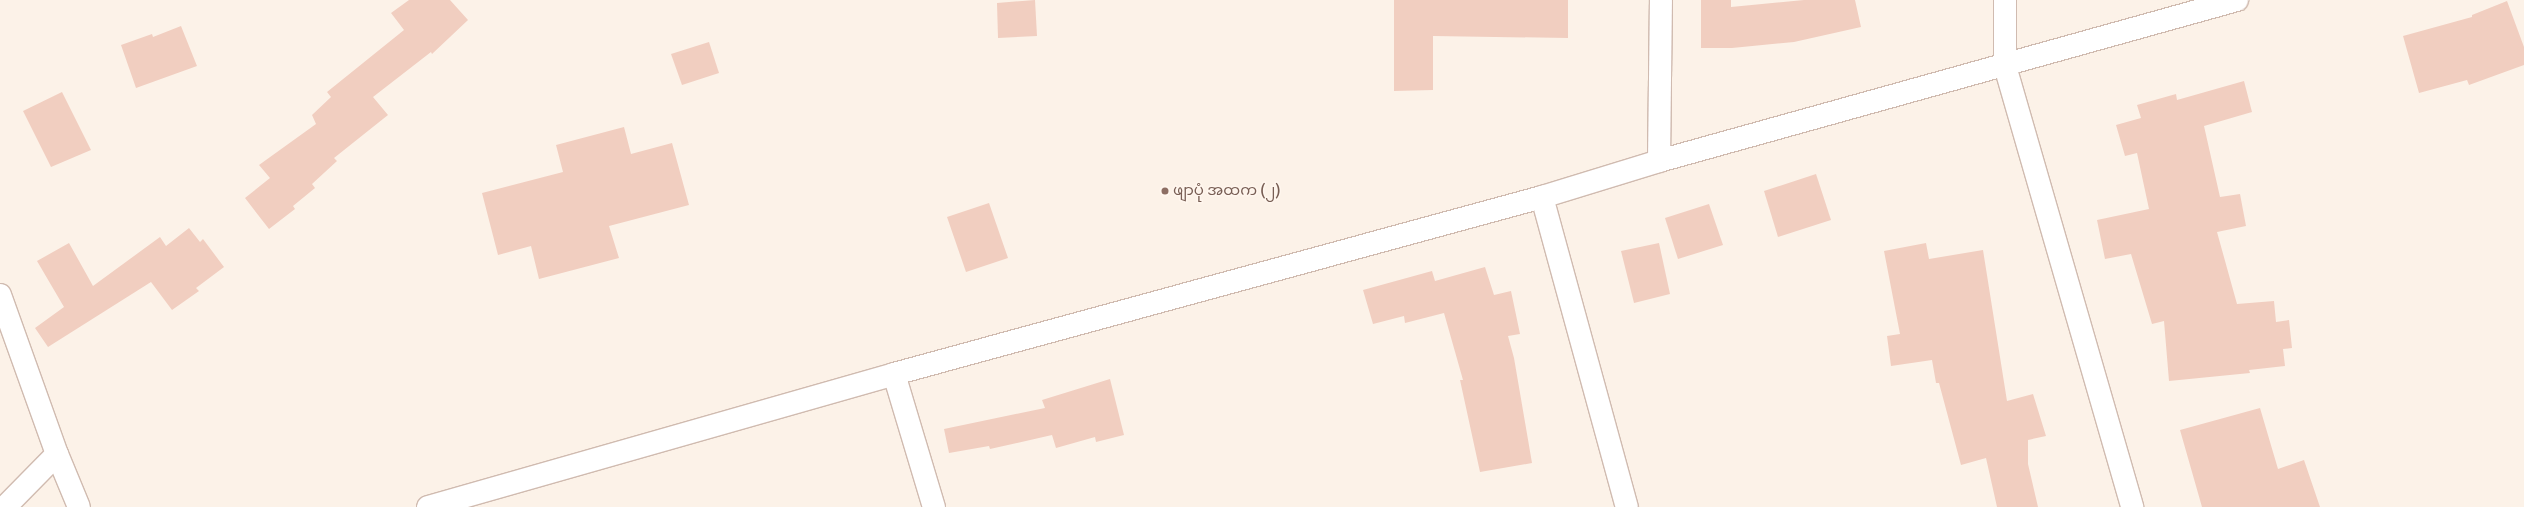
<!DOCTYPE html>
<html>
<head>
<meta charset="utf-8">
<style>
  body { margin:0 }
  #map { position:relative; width:2524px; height:507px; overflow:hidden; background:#fcf2e8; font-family:Signika,"Noto Sans Myanmar",sans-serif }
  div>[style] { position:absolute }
  .building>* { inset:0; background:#f1cec0 }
  .roads { filter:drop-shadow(1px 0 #d0bbb0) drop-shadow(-1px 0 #d0bbb0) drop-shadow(0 1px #d0bbb0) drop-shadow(0 -1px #d0bbb0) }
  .minor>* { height:22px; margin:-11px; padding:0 11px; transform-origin:11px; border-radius:11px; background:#fff }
  .dots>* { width:11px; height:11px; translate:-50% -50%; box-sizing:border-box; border:2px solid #fff6ee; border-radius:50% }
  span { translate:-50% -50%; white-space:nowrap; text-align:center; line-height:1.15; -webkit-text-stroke:3px #fff6ee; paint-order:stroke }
  .education-label { font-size:15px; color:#785e54 }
  .left { translate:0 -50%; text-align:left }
</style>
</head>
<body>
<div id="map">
  <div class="building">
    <div style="clip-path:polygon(409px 0,450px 0,468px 20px,432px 54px,431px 52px,373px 97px,388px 115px,334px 158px,337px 161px,312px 184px,315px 188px,293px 206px,295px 209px,269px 229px,245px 198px,270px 178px,259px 165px,316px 124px,312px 115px,331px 97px,327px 92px,404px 30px,391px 13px)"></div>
    <div style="clip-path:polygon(1035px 0,1037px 36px,998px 38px,997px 3px)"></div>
    <div style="clip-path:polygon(1394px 0,1568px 0,1568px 38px,1433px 36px,1433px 90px,1394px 91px)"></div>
    <div style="clip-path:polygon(1701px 0,1731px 0,1731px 7px,1804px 0,1855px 0,1861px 27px,1794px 42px,1732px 48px,1701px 48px)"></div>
    <div style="clip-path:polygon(2507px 1px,2524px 47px,2524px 65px,2469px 85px,2467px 80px,2419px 93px,2403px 36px,2472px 17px,2472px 15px)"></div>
    <div style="clip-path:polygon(181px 26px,197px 66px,136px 88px,121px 45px,152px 34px,153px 37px)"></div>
    <div style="clip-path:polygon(709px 42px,719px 73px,682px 85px,671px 54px)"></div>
    <div style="clip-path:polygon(2244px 81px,2252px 112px,2204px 126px,2220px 197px,2240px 194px,2246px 226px,2217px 232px,2237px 304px,2274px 301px,2276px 322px,2289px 320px,2292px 348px,2283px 349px,2285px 366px,2249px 370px,2250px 373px,2169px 381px,2164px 321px,2152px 324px,2131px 254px,2105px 259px,2097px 220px,2149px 209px,2137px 153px,2125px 156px,2116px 125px,2141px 118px,2137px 105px,2176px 94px,2177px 100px)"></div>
    <div style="clip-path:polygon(62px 92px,91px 150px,51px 167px,23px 111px)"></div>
    <div style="clip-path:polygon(624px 127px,631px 154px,672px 143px,689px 205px,609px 226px,619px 258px,539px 279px,531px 246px,498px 255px,482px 193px,563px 172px,556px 145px)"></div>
    <div style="clip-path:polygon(1816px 174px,1831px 220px,1778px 237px,1764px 191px)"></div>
    <div style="clip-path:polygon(989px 203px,1008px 258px,966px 272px,947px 217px)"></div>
    <div style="clip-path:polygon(1709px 204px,1723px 245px,1678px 259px,1665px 218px)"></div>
    <div style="clip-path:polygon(189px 228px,200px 242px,203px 239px,224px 267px,196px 288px,199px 291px,172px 310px,151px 282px,48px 347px,35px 328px,64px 307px,37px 261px,69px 243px,93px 286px,160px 237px,166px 246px)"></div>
    <div style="clip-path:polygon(1659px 243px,1670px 294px,1634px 303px,1621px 251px)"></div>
    <div style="clip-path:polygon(1926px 243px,1929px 259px,1983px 250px,2007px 401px,2033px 394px,2046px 436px,2028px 440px,2028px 464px,2038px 507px,1997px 507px,1986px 458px,1961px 465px,1939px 383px,1936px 383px,1932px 360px,1891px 366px,1887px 336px,1900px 334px,1884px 251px)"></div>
    <div style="clip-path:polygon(1485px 267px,1494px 295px,1511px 291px,1520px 334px,1508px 336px,1514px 358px,1532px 463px,1480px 472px,1460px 380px,1463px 380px,1444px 313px,1405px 323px,1404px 316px,1373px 324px,1363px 290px,1432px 271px,1435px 281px)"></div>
    <div style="clip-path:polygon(1110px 379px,1124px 435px,1096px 442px,1095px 437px,1056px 448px,1052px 435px,990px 449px,989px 446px,949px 453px,944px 429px,1045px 408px,1042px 400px)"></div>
    <div style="clip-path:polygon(2260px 408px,2278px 469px,2304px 460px,2320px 507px,2202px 507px,2180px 430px)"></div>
  </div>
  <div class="roads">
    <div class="minor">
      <div style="left:2005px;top:0;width:66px;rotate:90deg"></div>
      <div style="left:2005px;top:66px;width:459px;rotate:73.9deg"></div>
      <div style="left:1659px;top:161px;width:161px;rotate:-89.3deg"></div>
      <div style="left:1542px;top:197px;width:321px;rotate:74.7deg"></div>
      <div style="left:0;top:295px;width:169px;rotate:70.3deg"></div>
      <div style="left:57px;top:454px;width:57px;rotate:67.5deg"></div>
      <div style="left:894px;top:374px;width:139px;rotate:73.3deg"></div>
      <div style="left:5px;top:507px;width:74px;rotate:-45.5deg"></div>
      <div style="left:428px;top:507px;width:485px;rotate:-15.9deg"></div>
      <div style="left:894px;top:374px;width:672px;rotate:-15.28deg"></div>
      <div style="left:1542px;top:197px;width:122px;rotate:-17.1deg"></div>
      <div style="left:1659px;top:161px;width:600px;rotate:-15.57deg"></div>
    </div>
  </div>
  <div class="dots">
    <div style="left:1165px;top:191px;background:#8d6e63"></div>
  </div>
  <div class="education-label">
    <span class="left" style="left:1173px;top:191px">ဖျာပုံ အထက (၂)</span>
  </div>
</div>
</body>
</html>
